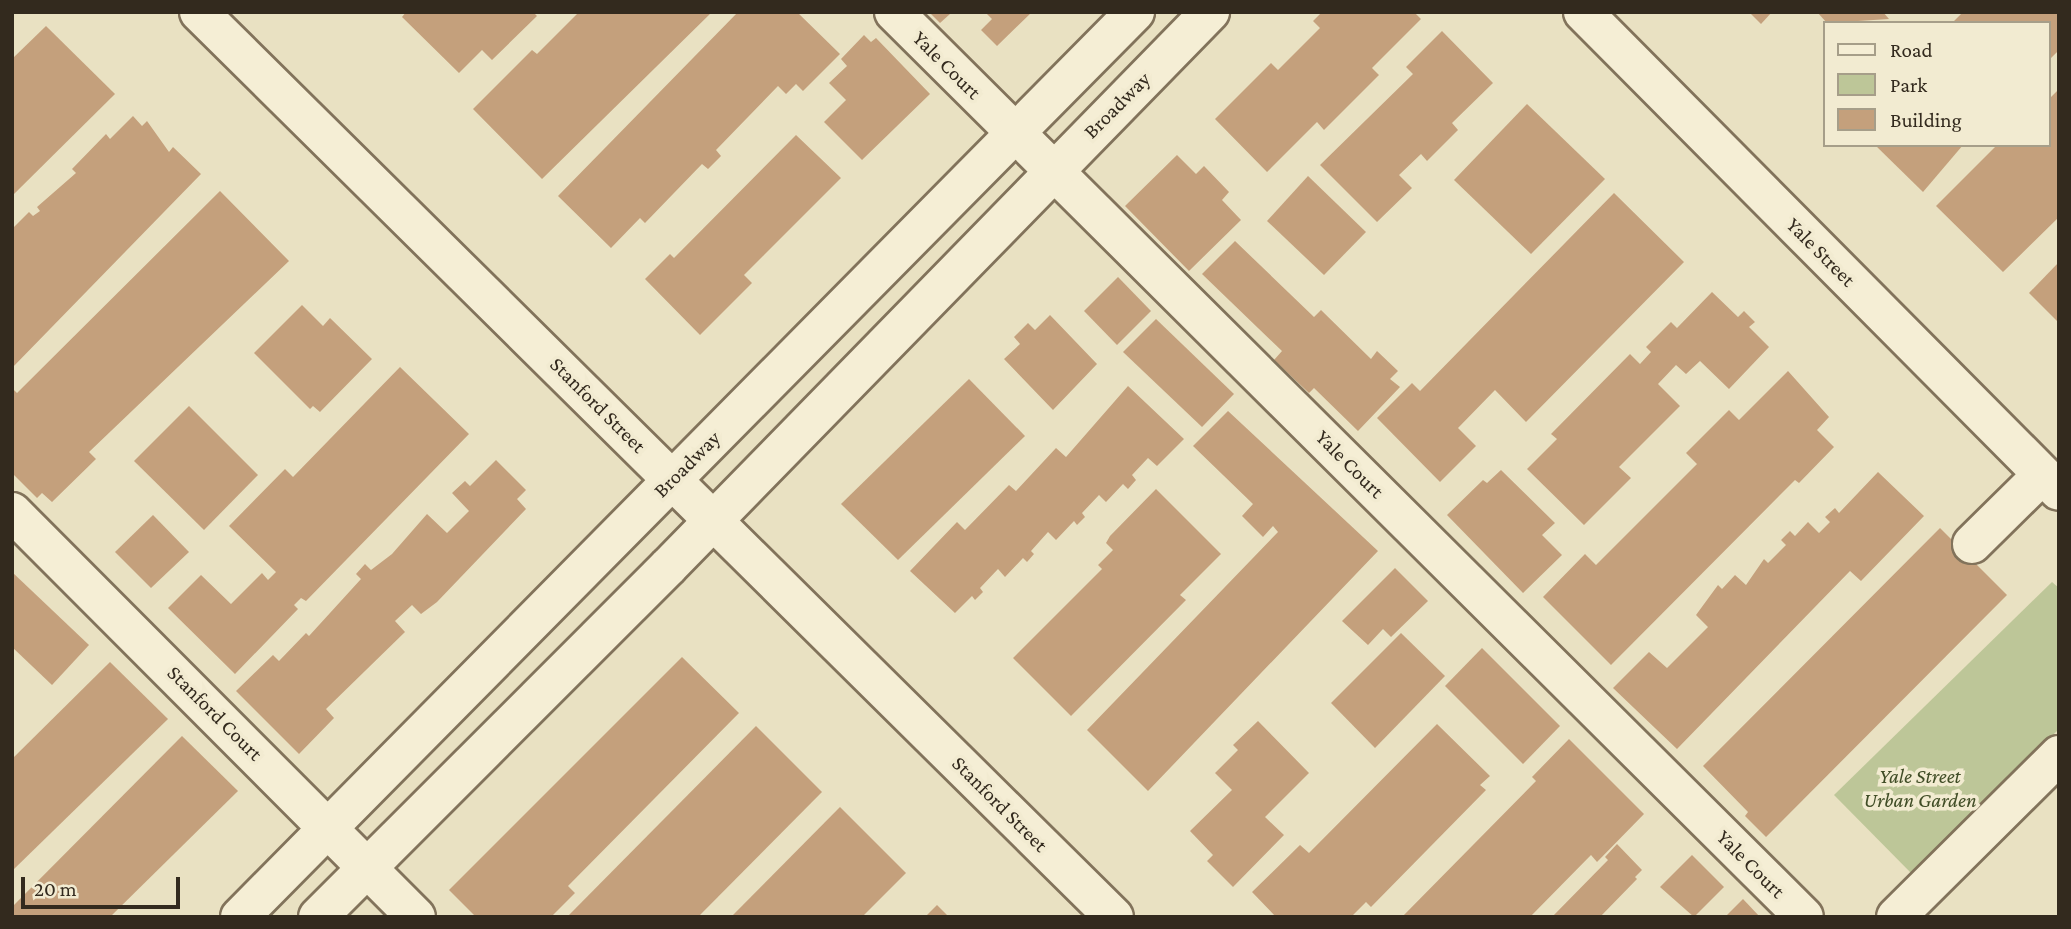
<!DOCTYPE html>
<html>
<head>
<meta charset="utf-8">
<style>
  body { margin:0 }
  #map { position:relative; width:2071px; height:929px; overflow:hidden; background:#e9e1c2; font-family:"Crimson Pro",serif }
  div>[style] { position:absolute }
  .green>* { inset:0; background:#bdc698 }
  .building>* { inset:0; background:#c4a07c }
  .roads { filter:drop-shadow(2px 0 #82735b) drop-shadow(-2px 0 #82735b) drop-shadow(0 2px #82735b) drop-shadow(0 -2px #82735b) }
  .minor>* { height:38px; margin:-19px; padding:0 19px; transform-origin:19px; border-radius:19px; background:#f5eed5 }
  span { translate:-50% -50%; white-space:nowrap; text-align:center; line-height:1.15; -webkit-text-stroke:7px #f2ebd1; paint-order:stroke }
  .street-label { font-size:21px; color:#332a1e }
  .park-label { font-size:21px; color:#404d26; font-style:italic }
  .frame { position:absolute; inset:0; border:14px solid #332a1e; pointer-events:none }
  .legend { position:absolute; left:1823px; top:21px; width:228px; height:126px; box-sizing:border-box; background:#f2ebd1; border:2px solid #a69e89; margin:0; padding:9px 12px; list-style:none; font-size:21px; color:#332a1e }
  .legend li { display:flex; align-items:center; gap:14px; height:35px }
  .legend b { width:35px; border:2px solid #a69e89 }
  .scale { position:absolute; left:21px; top:877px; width:159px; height:32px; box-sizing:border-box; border:4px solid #332a1e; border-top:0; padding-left:9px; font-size:21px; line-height:24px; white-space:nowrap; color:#332a1e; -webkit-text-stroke:5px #f2ebd1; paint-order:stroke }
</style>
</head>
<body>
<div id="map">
  <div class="green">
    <div style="clip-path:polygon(2052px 582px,2059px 588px,2059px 729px,1912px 874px,1834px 795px)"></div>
  </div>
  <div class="building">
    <div style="clip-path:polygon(406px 12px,533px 12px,537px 16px,492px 60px,482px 50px,459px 73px,402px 17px)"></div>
    <div style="clip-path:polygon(579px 12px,712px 12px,542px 179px,473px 109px,532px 50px,537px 54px)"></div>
    <div style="clip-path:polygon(738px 12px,797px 12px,840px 54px,803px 91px,796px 84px,786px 94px,778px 86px,716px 150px,721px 156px,708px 169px,702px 164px,645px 223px,640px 218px,611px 248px,558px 196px)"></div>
    <div style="clip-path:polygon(929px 12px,948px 12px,950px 14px,940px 23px)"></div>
    <div style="clip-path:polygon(985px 12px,1032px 12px,997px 46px,981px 30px,992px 19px)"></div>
    <div style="clip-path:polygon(1322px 12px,1414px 12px,1421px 19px,1372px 68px,1379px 75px,1324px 130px,1317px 122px,1267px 172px,1215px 119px,1271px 63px,1278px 70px,1320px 28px,1313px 21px)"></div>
    <div style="clip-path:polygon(1749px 12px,1772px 12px,1761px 24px)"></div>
    <div style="clip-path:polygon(1817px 12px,1883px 12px,1889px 19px,1827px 23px)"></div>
    <div style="clip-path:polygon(1963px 12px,2059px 12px,2059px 50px,2048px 61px,2048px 23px,1952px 23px)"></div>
    <div style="clip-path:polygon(46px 26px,115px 94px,12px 196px,12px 59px)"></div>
    <div style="clip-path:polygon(1442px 31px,1493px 83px,1452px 123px,1458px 130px,1427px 161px,1421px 154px,1399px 175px,1412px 188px,1377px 222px,1320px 165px,1413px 74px,1406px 67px)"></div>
    <div style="clip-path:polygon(864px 35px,871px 42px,876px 38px,930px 94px,862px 160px,824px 122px,846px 100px,829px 83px,847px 66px,841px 59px)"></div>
    <div style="clip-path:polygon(2059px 89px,2059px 217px,2003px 272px,1936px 206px,1997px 145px,2048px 145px,2048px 100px)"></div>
    <div style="clip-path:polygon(1527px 104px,1605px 179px,1531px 254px,1454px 180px)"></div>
    <div style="clip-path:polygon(133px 116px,142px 126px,147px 121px,169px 152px,173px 147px,201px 174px,12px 368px,12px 229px,29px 212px,33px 216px,40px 211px,37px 207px,76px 173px,72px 169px,106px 134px,110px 139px)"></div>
    <div style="clip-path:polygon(796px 135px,841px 178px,744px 275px,752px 283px,700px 335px,645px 279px,670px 254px,674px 258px)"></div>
    <div style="clip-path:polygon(1875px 145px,1963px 145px,1923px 192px)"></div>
    <div style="clip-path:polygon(1177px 155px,1196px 174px,1204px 166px,1229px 192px,1222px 200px,1241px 220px,1189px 271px,1125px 206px)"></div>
    <div style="clip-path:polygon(1308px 176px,1366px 232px,1324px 275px,1267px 221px)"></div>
    <div style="clip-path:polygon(220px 191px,289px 261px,89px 452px,96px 459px,52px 502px,42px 493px,37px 498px,12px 473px,12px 388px,17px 393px)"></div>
    <div style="clip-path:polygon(1614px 193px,1684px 262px,1526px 422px,1495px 390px,1458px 428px,1476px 446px,1440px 482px,1377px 418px,1412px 383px,1420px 391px)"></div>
    <div style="clip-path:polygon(1235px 241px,1314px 317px,1321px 310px,1371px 359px,1377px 351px,1398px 371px,1390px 379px,1400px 387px,1358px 431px,1314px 388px,1309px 393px,1274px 360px,1282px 351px,1202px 274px)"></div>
    <div style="clip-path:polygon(2059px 262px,2059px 323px,2029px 293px)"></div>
    <div style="clip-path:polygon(1118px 277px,1151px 311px,1117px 345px,1084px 311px)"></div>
    <div style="clip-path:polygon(1712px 292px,1738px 317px,1744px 311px,1755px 322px,1749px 327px,1769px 347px,1729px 389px,1700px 361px,1686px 374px,1676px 365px,1658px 384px,1680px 406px,1619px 467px,1631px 478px,1584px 525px,1527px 469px,1557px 439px,1551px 434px,1630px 354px,1640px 364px,1651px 352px,1646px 347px,1671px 322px,1677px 328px)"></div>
    <div style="clip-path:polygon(302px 305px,323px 326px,330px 318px,372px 359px,320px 412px,313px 406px,310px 409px,254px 353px)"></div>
    <div style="clip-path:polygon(1050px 315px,1097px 364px,1053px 410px,1004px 359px,1020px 344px,1014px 337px,1028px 323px,1035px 330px)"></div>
    <div style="clip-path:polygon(1156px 319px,1234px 394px,1202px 427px,1123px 352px)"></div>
    <div style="clip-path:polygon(400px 367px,469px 434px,306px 601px,301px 598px,294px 605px,298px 609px,235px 674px,168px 608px,201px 575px,231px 604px,262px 573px,268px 580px,276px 572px,229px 526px,285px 469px,293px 477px)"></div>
    <div style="clip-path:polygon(1788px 371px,1829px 417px,1817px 430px,1834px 447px,1799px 483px,1795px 480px,1611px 665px,1543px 597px,1585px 554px,1596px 565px,1697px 464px,1686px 453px,1729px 410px,1739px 420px)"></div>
    <div style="clip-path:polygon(969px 379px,1025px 436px,898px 560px,841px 504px)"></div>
    <div style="clip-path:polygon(1128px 386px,1184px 439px,1157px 466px,1148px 458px,1132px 475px,1136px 480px,1128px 489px,1123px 484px,1106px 502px,1099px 495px,1082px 513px,1085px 517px,1077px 525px,1074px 521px,1056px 540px,1048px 532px,1031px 551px,1034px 554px,1027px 562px,1023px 558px,1005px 577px,998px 569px,980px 588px,983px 592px,975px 600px,972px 596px,955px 613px,910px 571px,957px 522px,965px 530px,1009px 485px,1016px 491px,1056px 448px,1066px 457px)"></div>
    <div style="clip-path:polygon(189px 406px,258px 475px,204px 530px,134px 461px)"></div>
    <div style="clip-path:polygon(1228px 411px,1378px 551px,1148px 791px,1087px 730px,1278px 532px,1273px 526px,1263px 537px,1242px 516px,1253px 504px,1193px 446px)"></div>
    <div style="clip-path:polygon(496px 460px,526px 490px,517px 499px,526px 509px,437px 602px,421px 614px,412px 605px,395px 621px,405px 632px,326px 709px,334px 718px,299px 754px,236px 691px,273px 655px,279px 661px,306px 633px,309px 636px,361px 579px,356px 574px,365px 564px,371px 570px,392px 554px,427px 514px,447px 533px,469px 511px,452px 493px,465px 481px,470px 486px)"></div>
    <div style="clip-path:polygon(1501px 470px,1555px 523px,1542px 535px,1562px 555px,1523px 593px,1447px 515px,1483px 480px,1487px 483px)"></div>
    <div style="clip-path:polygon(1878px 472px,1924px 516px,1861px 581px,1850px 571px,1677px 749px,1613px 688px,1649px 652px,1667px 668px,1708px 627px,1696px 615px,1718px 585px,1722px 589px,1735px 575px,1746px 585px,1764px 559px,1768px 563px,1786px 545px,1781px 540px,1790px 531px,1795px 536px,1808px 522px,1819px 533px,1830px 522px,1825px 517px,1835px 508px,1839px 513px)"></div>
    <div style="clip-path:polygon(1156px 489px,1221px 554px,1180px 595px,1186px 600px,1071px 716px,1013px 658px,1102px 569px,1098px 565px,1113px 550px,1106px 543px,1110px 536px)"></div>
    <div style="clip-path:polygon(153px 515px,189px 552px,151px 588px,115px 552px)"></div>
    <div style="clip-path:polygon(1940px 528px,2007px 595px,1766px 837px,1745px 816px,1748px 812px,1703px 766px)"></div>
    <div style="clip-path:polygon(1395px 568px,1428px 601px,1391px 637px,1383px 629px,1368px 645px,1342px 621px)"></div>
    <div style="clip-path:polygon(12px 572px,89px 645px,52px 685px,12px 647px)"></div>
    <div style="clip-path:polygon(1401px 633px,1445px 676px,1375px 748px,1331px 703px)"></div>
    <div style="clip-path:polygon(1482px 648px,1560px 726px,1523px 764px,1445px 686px)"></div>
    <div style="clip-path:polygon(682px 657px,739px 713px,568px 886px,575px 893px,551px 917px,476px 917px,449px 890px)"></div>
    <div style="clip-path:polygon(110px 662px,168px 719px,12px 871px,12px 759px)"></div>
    <div style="clip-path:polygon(1258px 721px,1309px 773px,1265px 817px,1284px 835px,1233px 887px,1207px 861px,1213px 855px,1190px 831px,1232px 790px,1215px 773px,1238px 750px,1233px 745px)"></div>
    <div style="clip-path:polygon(1437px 724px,1490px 776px,1480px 785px,1486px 790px,1371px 907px,1366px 902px,1351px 917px,1276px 917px,1252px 892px,1300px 845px,1309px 853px)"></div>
    <div style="clip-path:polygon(756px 726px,822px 792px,698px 917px,567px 917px)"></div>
    <div style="clip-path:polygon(182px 736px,238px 791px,110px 917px,12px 917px,12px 907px)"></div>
    <div style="clip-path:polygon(1569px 739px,1644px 814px,1597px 862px,1591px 855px,1530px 917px,1402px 917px,1536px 781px,1532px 777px)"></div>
    <div style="clip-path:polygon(840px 807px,906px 873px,862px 917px,731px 917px)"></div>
    <div style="clip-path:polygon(1617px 844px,1642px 870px,1635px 877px,1637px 879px,1600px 917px,1552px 917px,1608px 860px,1605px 857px)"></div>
    <div style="clip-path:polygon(1692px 855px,1724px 887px,1694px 917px,1660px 887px)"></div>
    <div style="clip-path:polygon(1743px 899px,1760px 917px,1725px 917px)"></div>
    <div style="clip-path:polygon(937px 905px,949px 917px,925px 917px)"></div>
  </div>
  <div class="roads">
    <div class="minor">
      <div style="left:199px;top:12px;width:1287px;rotate:44.69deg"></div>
      <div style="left:894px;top:12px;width:1283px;rotate:44.84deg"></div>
      <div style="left:1583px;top:12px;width:675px;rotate:45.18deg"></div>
      <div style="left:12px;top:512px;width:572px;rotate:45.07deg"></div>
      <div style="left:1972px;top:544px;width:98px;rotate:-44.6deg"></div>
      <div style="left:240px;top:917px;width:1273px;rotate:-45.32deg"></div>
      <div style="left:318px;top:917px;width:495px;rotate:-45deg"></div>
      <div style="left:668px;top:567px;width:776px;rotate:-45.68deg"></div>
      <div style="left:1896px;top:917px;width:230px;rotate:-44.8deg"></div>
    </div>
  </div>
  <div class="street-label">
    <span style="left:947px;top:65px;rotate:45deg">Yale Court</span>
    <span style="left:1117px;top:105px;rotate:-45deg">Broadway</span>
    <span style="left:1821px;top:252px;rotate:45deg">Yale Street</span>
    <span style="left:598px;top:405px;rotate:45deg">Stanford Street</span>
    <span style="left:687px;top:464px;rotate:-45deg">Broadway</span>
    <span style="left:1350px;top:464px;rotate:45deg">Yale Court</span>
    <span style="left:215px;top:713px;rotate:45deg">Stanford Court</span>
    <span style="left:1000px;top:804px;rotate:45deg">Stanford Street</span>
    <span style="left:1751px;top:864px;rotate:45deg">Yale Court</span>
  </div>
  <div class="park-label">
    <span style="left:1920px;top:788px">Yale Street<br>Urban Garden</span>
  </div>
  <div class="frame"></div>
  <ul class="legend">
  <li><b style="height:9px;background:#f5eed5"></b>Road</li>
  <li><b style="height:19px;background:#bdc698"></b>Park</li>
  <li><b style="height:19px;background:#c4a07c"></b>Building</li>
  </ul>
  <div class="scale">20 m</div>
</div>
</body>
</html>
